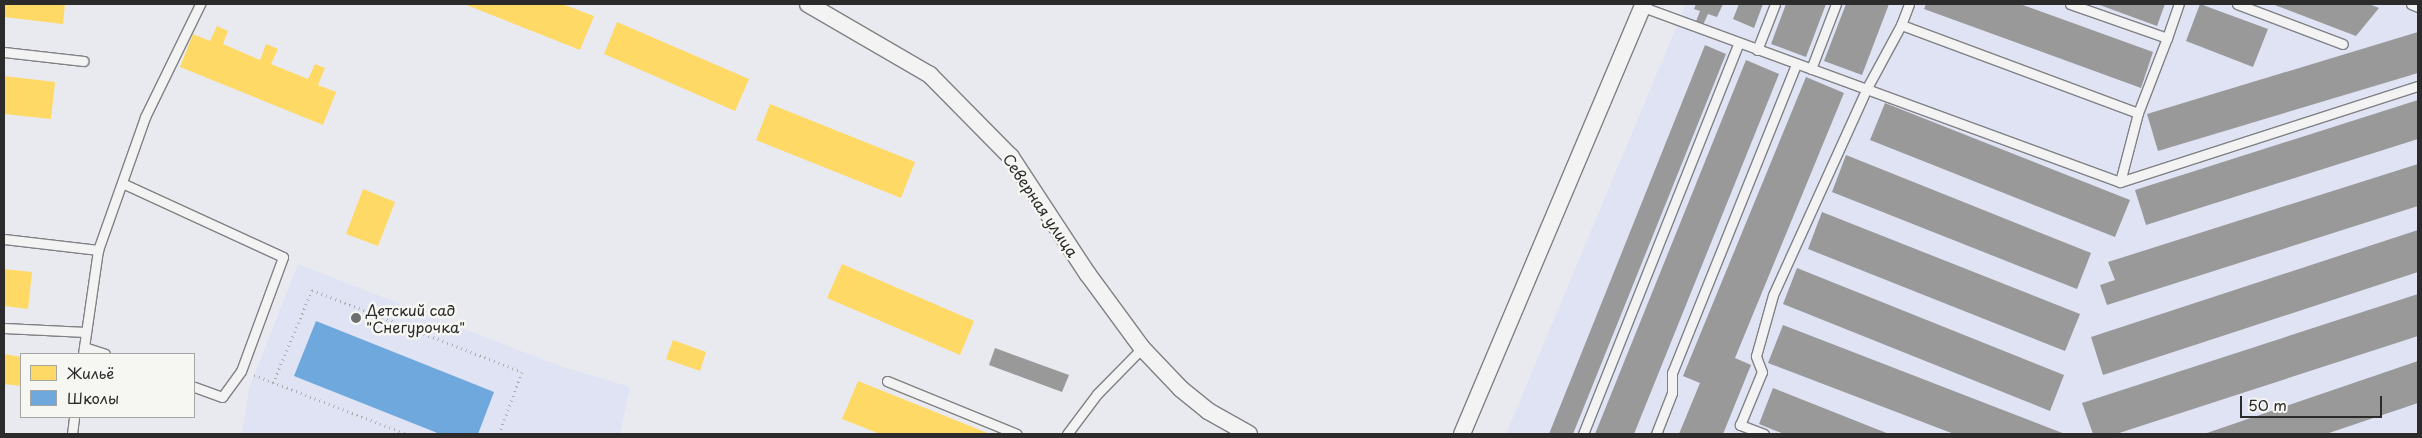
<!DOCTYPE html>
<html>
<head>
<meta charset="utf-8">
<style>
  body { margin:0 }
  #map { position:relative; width:2422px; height:438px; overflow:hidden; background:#e8eaf0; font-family:"Playpen Sans",sans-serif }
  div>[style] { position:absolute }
  .built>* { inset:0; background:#dfe3f3 }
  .homes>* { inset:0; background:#ffd966 }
  .schools>* { inset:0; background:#6fa8dc }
  .industry>* { inset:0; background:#999 }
  .path>* { height:3px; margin-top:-1.5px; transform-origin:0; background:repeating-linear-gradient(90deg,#aeaeaf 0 1px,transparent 0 5px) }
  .roads { filter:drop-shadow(1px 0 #808184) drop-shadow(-1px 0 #808184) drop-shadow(0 1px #808184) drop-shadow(0 -1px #808184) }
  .service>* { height:9px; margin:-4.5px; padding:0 4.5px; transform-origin:4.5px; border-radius:4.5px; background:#f3f3f3 }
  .minor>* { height:16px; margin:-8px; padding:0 8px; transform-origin:8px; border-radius:8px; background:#f3f3f3 }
  .dots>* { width:14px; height:14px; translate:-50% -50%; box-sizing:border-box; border:2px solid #f6f6f2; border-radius:50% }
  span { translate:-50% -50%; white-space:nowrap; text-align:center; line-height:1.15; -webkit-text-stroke:5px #f6f6f2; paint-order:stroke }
  .street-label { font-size:15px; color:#2b2b2b }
  .poi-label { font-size:15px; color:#2b2b2b }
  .left { translate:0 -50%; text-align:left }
  .frame { position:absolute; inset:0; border:5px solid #2b2b2b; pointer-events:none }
  .legend { position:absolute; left:20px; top:353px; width:175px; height:65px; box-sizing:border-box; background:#f6f6f2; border:1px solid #a5a5a2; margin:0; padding:6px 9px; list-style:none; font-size:15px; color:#2b2b2b }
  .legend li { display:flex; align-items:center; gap:10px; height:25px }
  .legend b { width:25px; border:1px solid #a5a5a2 }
  .scale { position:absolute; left:2240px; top:396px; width:142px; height:22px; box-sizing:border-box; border:2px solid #2b2b2b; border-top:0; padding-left:6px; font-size:15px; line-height:18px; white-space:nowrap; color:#2b2b2b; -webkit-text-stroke:4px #f6f6f2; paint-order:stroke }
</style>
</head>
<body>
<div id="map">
  <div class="built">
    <div style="clip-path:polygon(1686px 4px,2418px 4px,2418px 434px,1506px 434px)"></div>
    <div style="clip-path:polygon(298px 264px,557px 365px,630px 387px,620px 434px,242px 434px,249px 389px)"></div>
  </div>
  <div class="homes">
    <div style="clip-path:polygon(4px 4px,65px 4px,63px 24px,4px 17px)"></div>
    <div style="clip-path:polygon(464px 4px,562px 4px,594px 16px,580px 50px)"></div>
    <div style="clip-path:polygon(617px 22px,749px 79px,735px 111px,604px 54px)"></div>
    <div style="clip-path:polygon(217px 26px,228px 31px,223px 44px,260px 60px,266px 44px,278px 49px,271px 64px,308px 79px,315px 64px,325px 68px,318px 85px,336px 92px,323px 125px,180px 67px,193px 34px,210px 41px)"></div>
    <div style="clip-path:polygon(4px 76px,55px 82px,51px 119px,4px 114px)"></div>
    <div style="clip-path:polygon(770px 104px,915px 162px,901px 198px,756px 140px)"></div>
    <div style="clip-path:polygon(363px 189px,395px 202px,378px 246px,346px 234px)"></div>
    <div style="clip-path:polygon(842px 264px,974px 321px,960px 355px,827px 298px)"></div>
    <div style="clip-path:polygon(4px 269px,32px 272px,28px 309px,4px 306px)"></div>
    <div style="clip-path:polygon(673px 340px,706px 352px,700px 371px,666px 359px)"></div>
    <div style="clip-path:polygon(4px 354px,21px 357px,21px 386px,4px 384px)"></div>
    <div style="clip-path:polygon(858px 381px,990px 434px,880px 434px,842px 419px)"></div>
  </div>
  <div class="schools">
    <div style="clip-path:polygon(316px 321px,494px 392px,478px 434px,440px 434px,294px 376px)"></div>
  </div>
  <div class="industry">
    <div style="clip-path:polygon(1696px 4px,1723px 4px,1717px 17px,1708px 14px,1702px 27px,1695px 24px,1700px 11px,1694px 9px)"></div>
    <div style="clip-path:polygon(1739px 4px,1763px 4px,1754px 28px,1733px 19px)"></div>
    <div style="clip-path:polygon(1786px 4px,1826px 4px,1806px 57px,1771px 44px)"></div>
    <div style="clip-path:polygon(1846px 4px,1889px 4px,1862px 75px,1824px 61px)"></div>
    <div style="clip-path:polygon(1926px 4px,2020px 4px,2153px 52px,2141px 88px,1924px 9px)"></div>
    <div style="clip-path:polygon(2097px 4px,2165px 4px,2157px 26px)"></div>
    <div style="clip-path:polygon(2200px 4px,2268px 29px,2253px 67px,2186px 41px)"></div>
    <div style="clip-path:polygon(2272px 4px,2369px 4px,2379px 8px,2356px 36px)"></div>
    <div style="clip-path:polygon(2418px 32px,2418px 73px,2158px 151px,2147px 114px)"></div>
    <div style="clip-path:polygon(1705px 45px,1726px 54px,1573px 434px,1549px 434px)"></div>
    <div style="clip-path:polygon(1746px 60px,1779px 74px,1634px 434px,1595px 434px)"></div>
    <div style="clip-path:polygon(1806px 77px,1844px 93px,1735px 358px,1751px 365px,1723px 434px,1679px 434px,1700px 383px,1683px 376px)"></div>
    <div style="clip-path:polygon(2418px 100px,2418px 139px,2146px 225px,2135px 190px)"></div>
    <div style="clip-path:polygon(1885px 103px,2130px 200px,2115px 237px,1870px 140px)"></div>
    <div style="clip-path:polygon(1846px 155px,2091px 253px,2077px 289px,1832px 192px)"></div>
    <div style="clip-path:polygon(2418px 164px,2418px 206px,2107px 305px,2100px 285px,2115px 280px,2108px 262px)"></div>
    <div style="clip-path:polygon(1822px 212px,2080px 314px,2065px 351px,1808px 249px)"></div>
    <div style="clip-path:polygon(2418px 230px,2418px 272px,2103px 375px,2091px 337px)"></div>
    <div style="clip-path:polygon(1797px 268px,2064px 375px,2050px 411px,1783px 304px)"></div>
    <div style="clip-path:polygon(2418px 294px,2418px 336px,2116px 434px,2093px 434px,2082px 403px)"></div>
    <div style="clip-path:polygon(1783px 325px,2065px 434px,1954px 434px,1768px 363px)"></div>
    <div style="clip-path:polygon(995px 348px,1069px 375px,1062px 392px,989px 365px)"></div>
    <div style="clip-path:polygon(2418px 361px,2418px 403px,2326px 434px,2204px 434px)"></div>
    <div style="clip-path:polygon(1773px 388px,1889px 434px,1784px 434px,1759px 424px)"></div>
  </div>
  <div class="path">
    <div style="left:254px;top:375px;width:164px;rotate:21.1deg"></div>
    <div style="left:273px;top:383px;width:101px;rotate:-67.2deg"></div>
    <div style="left:312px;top:290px;width:225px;rotate:21.3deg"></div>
    <div style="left:522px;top:372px;width:66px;rotate:110.4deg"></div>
  </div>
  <div class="roads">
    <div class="service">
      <div style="left:2070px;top:4px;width:103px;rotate:19.3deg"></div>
      <div style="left:2167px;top:38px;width:36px;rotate:-71deg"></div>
      <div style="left:2237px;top:4px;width:113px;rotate:20.7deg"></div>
      <div style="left:2411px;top:4px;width:8px;rotate:23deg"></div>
      <div style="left:1643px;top:7px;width:508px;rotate:20.15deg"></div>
      <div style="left:2120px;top:182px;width:71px;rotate:-75.4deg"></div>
      <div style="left:2138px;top:113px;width:253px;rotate:-159.6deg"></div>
      <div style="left:1901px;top:25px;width:22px;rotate:-69deg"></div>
      <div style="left:1757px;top:50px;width:49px;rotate:-68.6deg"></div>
      <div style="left:4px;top:52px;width:80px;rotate:6.5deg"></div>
      <div style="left:1811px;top:69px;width:70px;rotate:-69deg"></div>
      <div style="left:2138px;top:113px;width:80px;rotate:-68.9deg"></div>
      <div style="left:2120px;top:182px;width:313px;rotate:-17.9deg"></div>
      <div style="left:122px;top:183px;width:177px;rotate:24.7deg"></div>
      <div style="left:283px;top:257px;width:121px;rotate:110.2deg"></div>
      <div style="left:241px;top:371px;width:32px;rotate:126deg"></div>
      <div style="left:222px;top:397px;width:30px;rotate:-160deg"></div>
      <div style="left:4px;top:239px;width:95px;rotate:6.7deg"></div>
      <div style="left:4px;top:328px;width:82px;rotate:2.8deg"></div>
      <div style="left:84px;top:347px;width:22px;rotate:18deg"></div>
      <div style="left:83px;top:354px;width:105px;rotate:-81.8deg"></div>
      <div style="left:98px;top:250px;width:141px;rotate:-70.5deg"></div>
      <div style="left:145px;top:117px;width:126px;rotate:-64deg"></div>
      <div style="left:887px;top:381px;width:140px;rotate:22.2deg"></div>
      <div style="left:72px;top:434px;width:17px;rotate:-83deg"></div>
      <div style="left:1067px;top:434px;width:50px;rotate:-53.1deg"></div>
      <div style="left:1097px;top:394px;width:64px;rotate:-45.6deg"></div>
      <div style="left:1583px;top:434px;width:420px;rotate:-68.3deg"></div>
      <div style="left:1656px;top:434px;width:44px;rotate:-68.7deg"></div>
      <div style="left:1672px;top:393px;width:20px;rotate:-90deg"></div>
      <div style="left:1672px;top:373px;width:333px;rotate:-68.1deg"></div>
      <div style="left:1764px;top:434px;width:26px;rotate:-159deg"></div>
      <div style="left:1740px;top:425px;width:57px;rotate:-67.5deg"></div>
      <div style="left:1762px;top:372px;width:17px;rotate:-111deg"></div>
      <div style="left:1756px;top:356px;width:63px;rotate:-74.4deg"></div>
      <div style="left:1773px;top:295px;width:227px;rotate:-65.6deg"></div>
      <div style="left:1867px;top:88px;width:72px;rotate:-61.6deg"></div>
    </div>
    <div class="minor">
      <div style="left:808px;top:4px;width:141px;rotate:30.2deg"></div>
      <div style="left:930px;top:75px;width:115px;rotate:45.4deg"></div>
      <div style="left:1011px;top:157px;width:139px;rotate:56.8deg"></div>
      <div style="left:1087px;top:273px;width:93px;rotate:53.7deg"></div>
      <div style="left:1142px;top:348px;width:57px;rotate:46.4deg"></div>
      <div style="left:1181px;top:389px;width:35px;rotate:39deg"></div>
      <div style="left:1208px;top:411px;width:47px;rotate:29.3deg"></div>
      <div style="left:1462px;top:434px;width:467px;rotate:-67.1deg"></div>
    </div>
  </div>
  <div class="dots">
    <div style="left:356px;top:318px;background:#6d6e70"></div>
  </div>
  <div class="street-label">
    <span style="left:1041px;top:205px;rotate:56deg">Северная улица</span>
  </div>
  <div class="poi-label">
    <span class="left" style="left:366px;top:318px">Детский сад<br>"Снегурочка"</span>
  </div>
  <div class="frame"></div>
  <ul class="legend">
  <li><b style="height:14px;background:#ffd966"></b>Жильё</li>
  <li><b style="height:14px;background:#6fa8dc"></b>Школы</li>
  </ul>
  <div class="scale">50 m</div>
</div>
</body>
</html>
